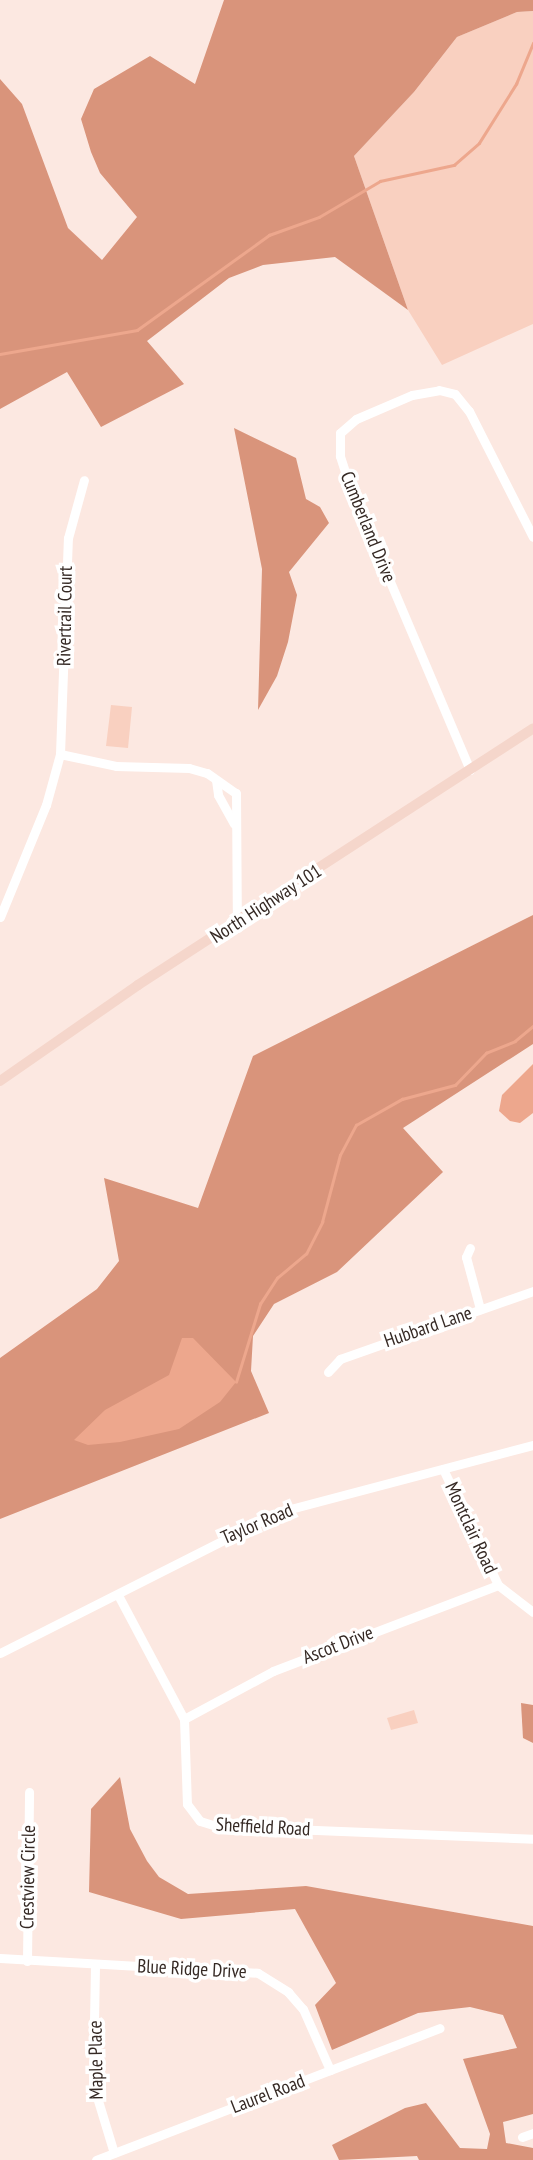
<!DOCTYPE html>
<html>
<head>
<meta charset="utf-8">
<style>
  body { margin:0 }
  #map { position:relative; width:533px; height:2160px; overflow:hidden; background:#fce8e1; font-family:"PT Sans Narrow",sans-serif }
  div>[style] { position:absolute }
  .green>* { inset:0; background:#f9d0c0 }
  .forest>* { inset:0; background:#d9947b }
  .water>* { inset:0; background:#eda78d }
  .stream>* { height:2.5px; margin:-1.25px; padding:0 1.25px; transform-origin:1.25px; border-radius:1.25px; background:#eda78d }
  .minor>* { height:9px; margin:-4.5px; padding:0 4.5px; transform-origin:4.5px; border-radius:4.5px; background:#fff }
  .major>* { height:10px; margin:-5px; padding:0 5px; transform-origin:5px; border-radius:5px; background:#f5d6cb }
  span { translate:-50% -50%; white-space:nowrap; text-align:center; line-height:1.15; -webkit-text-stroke:7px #fff; paint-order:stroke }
  .street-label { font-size:19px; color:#352924 }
</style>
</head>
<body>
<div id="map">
  <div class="green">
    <div style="clip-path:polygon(533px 11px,533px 324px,442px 365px,408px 310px,354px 156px,414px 92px,457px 37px,517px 12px)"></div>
    <div style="clip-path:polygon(111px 705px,132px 707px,128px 748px,106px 746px)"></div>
    <div style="clip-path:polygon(414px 1710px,418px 1723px,391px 1730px,387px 1718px)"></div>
  </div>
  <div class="forest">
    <div style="clip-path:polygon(224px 0,533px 0,533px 11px,517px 12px,457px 37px,414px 92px,354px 156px,408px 310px,335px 257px,263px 265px,229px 278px,147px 341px,184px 384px,101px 427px,67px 372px,0 409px,0 79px,22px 104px,68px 228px,102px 260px,137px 217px,100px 173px,91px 152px,81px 119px,94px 89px,150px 56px,195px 84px)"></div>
    <div style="clip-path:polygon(234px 428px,296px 458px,306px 499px,320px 507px,329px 523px,289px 572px,297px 595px,288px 642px,277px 676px,258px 710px,262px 569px)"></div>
    <div style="clip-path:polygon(533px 915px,533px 1044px,403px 1128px,443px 1172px,337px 1272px,274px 1304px,253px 1336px,251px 1371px,269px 1413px,0 1519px,0 1358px,97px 1289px,119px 1261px,104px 1178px,198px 1208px,253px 1056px)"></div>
    <div style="clip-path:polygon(521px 1703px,533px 1705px,533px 1743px,523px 1738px)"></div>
    <div style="clip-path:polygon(120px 1777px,130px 1829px,147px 1861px,159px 1877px,188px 1894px,306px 1886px,533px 1926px,533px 2114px,503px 2122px,506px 2143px,533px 2148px,533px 2160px,419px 2160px,417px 2156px,339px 2160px,332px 2145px,405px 2108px,426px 2103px,460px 2148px,487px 2149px,490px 2134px,463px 2059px,517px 2048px,503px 2015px,470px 2007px,418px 2013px,332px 2050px,315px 2005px,336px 1983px,295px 1909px,181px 1919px,89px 1892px,91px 1809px)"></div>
  </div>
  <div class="water">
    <div style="clip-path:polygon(533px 1064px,533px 1113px,520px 1123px,510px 1121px,499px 1111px,502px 1095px)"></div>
    <div style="clip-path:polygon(182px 1338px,193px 1338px,236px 1382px,220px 1402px,179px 1429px,120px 1442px,88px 1445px,74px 1440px,105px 1410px,169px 1375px)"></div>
  </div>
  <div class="stream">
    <div style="left:0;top:354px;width:139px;rotate:-9.9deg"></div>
    <div style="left:137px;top:330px;width:163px;rotate:-35.7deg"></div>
    <div style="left:269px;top:235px;width:53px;rotate:-19.8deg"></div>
    <div style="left:319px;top:217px;width:71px;rotate:-30.5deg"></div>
    <div style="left:380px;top:181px;width:76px;rotate:-12.2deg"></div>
    <div style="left:454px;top:165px;width:33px;rotate:-41deg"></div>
    <div style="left:479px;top:143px;width:70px;rotate:-57.9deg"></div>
    <div style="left:516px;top:84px;width:44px;rotate:-67.5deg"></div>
    <div style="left:236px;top:1382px;width:82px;rotate:-72.9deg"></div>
    <div style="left:260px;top:1304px;width:31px;rotate:-57deg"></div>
    <div style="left:277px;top:1278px;width:38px;rotate:-40deg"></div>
    <div style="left:306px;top:1254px;width:36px;rotate:-63deg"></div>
    <div style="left:322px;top:1222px;width:69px;rotate:-75deg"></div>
    <div style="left:340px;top:1155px;width:34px;rotate:-62deg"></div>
    <div style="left:356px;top:1125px;width:53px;rotate:-29.5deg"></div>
    <div style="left:402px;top:1099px;width:55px;rotate:-14.8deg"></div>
    <div style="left:455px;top:1085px;width:45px;rotate:-45.9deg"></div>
    <div style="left:486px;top:1053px;width:31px;rotate:-22deg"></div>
    <div style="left:515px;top:1041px;width:23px;rotate:-40deg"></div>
  </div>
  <div class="minor">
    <div style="left:60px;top:754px;width:57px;rotate:12.1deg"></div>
    <div style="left:116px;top:766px;width:73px;rotate:1.6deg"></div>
    <div style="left:189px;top:768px;width:19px;rotate:16deg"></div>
    <div style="left:207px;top:773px;width:35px;rotate:35deg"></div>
    <div style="left:236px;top:793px;width:129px;rotate:89.6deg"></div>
    <div style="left:470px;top:770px;width:307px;rotate:-113deg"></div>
    <div style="left:350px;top:487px;width:33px;rotate:-108deg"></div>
    <div style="left:340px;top:456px;width:23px;rotate:-90deg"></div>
    <div style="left:340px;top:433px;width:21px;rotate:-41deg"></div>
    <div style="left:356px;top:419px;width:61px;rotate:-23.2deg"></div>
    <div style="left:412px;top:395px;width:27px;rotate:-10deg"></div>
    <div style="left:439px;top:390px;width:16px;rotate:14deg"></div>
    <div style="left:455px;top:394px;width:22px;rotate:51deg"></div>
    <div style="left:469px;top:411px;width:141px;rotate:63.1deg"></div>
    <div style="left:216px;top:780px;width:15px;rotate:82deg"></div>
    <div style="left:218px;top:795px;width:33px;rotate:61deg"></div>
    <div style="left:0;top:917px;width:121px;rotate:-67.7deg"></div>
    <div style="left:46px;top:805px;width:53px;rotate:-74.6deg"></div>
    <div style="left:60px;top:754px;width:216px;rotate:-87.9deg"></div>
    <div style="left:68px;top:538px;width:60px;rotate:-74.6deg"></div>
    <div style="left:470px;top:1248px;width:10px;rotate:114deg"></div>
    <div style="left:466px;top:1257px;width:54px;rotate:74.9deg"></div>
    <div style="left:328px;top:1372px;width:18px;rotate:-47deg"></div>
    <div style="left:340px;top:1359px;width:205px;rotate:-19.4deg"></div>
    <div style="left:443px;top:1469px;width:128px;rotate:64.6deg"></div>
    <div style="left:498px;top:1585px;width:44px;rotate:37.6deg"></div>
    <div style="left:118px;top:1595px;width:140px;rotate:62deg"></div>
    <div style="left:184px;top:1719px;width:85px;rotate:88deg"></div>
    <div style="left:187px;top:1804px;width:21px;rotate:53deg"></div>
    <div style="left:200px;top:1821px;width:17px;rotate:17deg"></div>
    <div style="left:216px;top:1826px;width:317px;rotate:2.3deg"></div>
    <div style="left:0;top:1653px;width:313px;rotate:-26.8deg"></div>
    <div style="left:279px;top:1512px;width:263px;rotate:-14.8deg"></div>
    <div style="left:184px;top:1719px;width:101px;rotate:-28.3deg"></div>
    <div style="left:273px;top:1671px;width:241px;rotate:-20.9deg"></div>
    <div style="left:0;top:1958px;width:258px;rotate:3.3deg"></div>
    <div style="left:258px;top:1973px;width:36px;rotate:32deg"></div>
    <div style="left:288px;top:1992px;width:23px;rotate:49deg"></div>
    <div style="left:303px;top:2009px;width:67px;rotate:66.1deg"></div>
    <div style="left:27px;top:1961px;width:169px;rotate:-89.3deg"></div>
    <div style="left:95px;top:1965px;width:119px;rotate:91deg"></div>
    <div style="left:93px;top:2084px;width:72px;rotate:73.1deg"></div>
    <div style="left:522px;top:2137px;width:12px;rotate:-20deg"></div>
    <div style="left:96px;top:2160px;width:368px;rotate:-21deg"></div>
  </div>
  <div class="major">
    <div style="left:0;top:1081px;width:168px;rotate:-34.8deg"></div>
    <div style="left:138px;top:985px;width:471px;rotate:-33deg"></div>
  </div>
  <div class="street-label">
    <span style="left:368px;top:527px;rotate:68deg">Cumberland Drive</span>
    <span style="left:65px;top:616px;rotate:-89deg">Rivertrail Court</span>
    <span style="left:266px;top:904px;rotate:-33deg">North Highway 101</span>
    <span style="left:428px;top:1327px;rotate:-19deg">Hubbard Lane</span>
    <span style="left:257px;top:1524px;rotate:-23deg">Taylor Road</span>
    <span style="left:471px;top:1528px;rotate:65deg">Montclair Road</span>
    <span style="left:338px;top:1645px;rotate:-21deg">Ascot Drive</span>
    <span style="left:263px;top:1827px;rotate:3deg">Sheffield Road</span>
    <span style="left:28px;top:1877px;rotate:-89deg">Crestview Circle</span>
    <span style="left:192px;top:1969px;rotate:3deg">Blue Ridge Drive</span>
    <span style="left:96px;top:2060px;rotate:-91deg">Maple Place</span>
    <span style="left:268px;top:2094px;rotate:-21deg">Laurel Road</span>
  </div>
</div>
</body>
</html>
